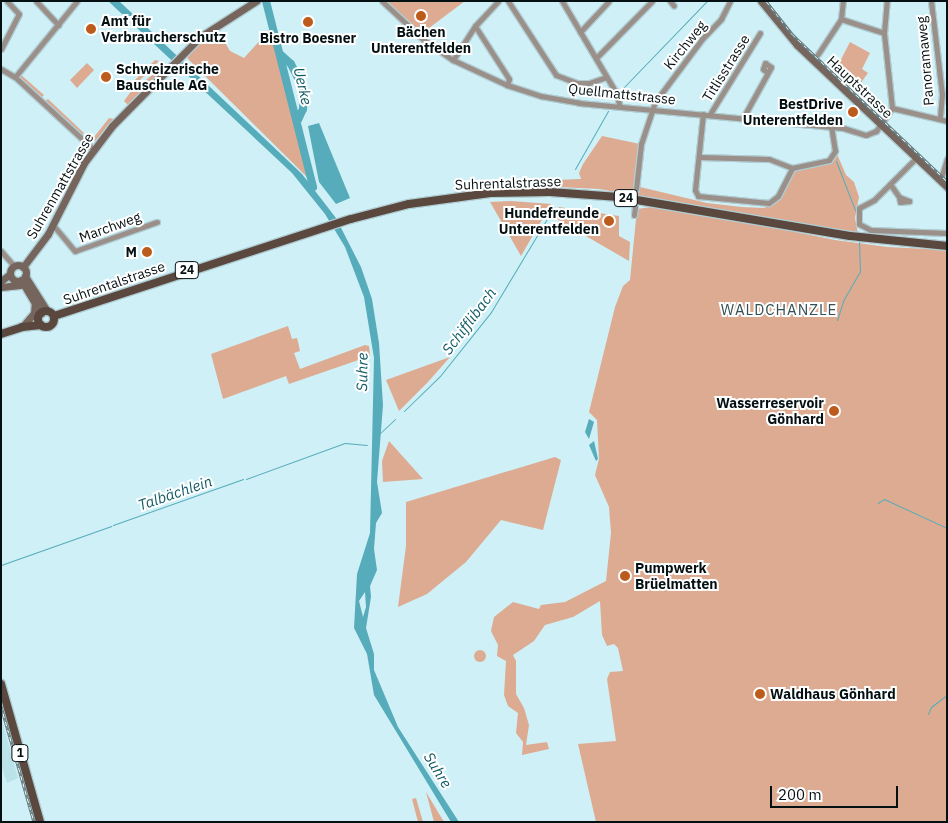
<!DOCTYPE html>
<html>
<head>
<meta charset="utf-8">
<style>
  body { margin:0 }
  #map { position:relative; width:948px; height:823px; overflow:hidden; background:#cff0f6; font-family:"IBM Plex Sans",sans-serif }
  div>[style] { position:absolute }
  .built>* { inset:0; background:#b9e2e9 }
  .green>* { inset:0; background:#ddab91 }
  .round { border-radius:50% }
  .water>* { inset:0; background:#56acba }
  .stream>* { height:1px; margin:-0.5px; padding:0 0.5px; transform-origin:0.5px; border-radius:0.5px; background:#56acba }
  .river>* { height:8px; margin:-4px; padding:0 4px; transform-origin:4px; border-radius:4px; background:#56acba }
  .street-tunnel>* { height:5px; margin-top:-2.5px; transform-origin:0; background:repeating-linear-gradient(90deg,#b1ced4 0 5px,transparent 0 7.5px) }
  .roads { filter:drop-shadow(1px 0 #afccd2) drop-shadow(-1px 0 #afccd2) drop-shadow(0 1px #afccd2) drop-shadow(0 -1px #afccd2) }
  .street>* { height:5px; margin:-2.5px; padding:0 2.5px; transform-origin:2.5px; border-radius:2.5px; background:#9a8f89 }
  .secondary>* { height:7px; margin:-3.5px; padding:0 3.5px; transform-origin:3.5px; border-radius:3.5px; background:#75655d }
  .secondary>.ring { margin:-3.5px; padding:0; box-sizing:content-box; background:none; border:7px solid #75655d; border-radius:50% }
  .primary>* { height:8px; margin:-4px; padding:0 4px; transform-origin:4px; border-radius:4px; background:#5a473e }
  .primary>.ring { margin:-4px; padding:0; box-sizing:content-box; background:none; border:8px solid #5a473e; border-radius:50% }
  .rail>* { height:3px; margin-top:-1.5px; transform-origin:0; background:repeating-linear-gradient(90deg,#fff 0 4px,#647a7e 0 8px); box-sizing:border-box; border-block:1px solid #647a7e }
  .dots>* { width:14px; height:14px; translate:-50% -50%; box-sizing:border-box; border:2px solid #fff; border-radius:50% }
  span { translate:-50% -50%; white-space:nowrap; text-align:center; line-height:1.15; -webkit-text-stroke:4px #fff; paint-order:stroke }
  .shield-label span { padding:1px 4px; background:#fff; border:1px solid; border-radius:4px; -webkit-text-stroke-width:0 }
  .shield-label { font-size:12px; color:#051012; font-weight:700 }
  .poi-label { font-size:14px; color:#051012; font-weight:700 }
  .left { translate:0 -50%; text-align:left }
  .right { translate:-100% -50%; text-align:right }
  .street-label { font-size:14px; color:#051012 }
  .water-label { font-size:15px; color:#115b65; font-style:italic }
  .neighbourhood-label { font-size:15px; color:#335055; letter-spacing:1px }
  .frame { position:absolute; inset:0; border:2px solid #051012; pointer-events:none }
  .scale { position:absolute; left:770px; top:786px; width:128px; height:22px; box-sizing:border-box; border:2px solid #051012; border-top:0; padding-left:6px; font-size:15px; line-height:18px; white-space:nowrap; color:#051012; -webkit-text-stroke:4px #fff; paint-order:stroke }
</style>
</head>
<body>
<div id="map">
  <div class="built">
    <div style="clip-path:polygon(1px 717px,18px 778px,7px 783px,1px 765px)"></div>
  </div>
  <div class="green">
    <div style="clip-path:polygon(385px 1px,465px 1px,421px 34px)"></div>
    <div style="clip-path:polygon(272px 27px,307px 177px,188px 59px,187px 54px,217px 29px,230px 51px,244px 58px)"></div>
    <div style="clip-path:polygon(850px 42px,870px 53px,862px 69px,868px 73px,855px 91px,835px 71px)"></div>
    <div style="clip-path:polygon(155px 60px,159px 61px,137px 83px,134px 81px)"></div>
    <div style="clip-path:polygon(87px 63px,94px 70px,77px 88px,70px 80px)"></div>
    <div style="clip-path:polygon(162px 66px,161px 72px,128px 105px,124px 101px,135px 86px,137px 88px)"></div>
    <div style="clip-path:polygon(19px 73px,44px 95px,42px 97px,17px 76px)"></div>
    <div style="clip-path:polygon(48px 99px,84px 133px,82px 135px,45px 101px)"></div>
    <div style="clip-path:polygon(109px 118px,114px 119px,95px 141px,86px 140px,94px 137px)"></div>
    <div style="clip-path:polygon(602px 136px,640px 144px,634px 189px,640px 187px,707px 203px,742px 207px,764px 208px,777px 202px,793px 172px,831px 162px,837px 154px,846px 175px,854px 182px,859px 197px,855px 218px,858px 234px,599px 189px,537px 186px,468px 189px,468px 186px,486px 183px,581px 179px,579px 173px,583px 164px)"></div>
    <div style="clip-path:polygon(511px 201px,551px 204px,521px 256px,490px 202px)"></div>
    <div style="clip-path:polygon(559px 207px,619px 216px,619px 236px,630px 242px,629px 261px,553px 217px)"></div>
    <div style="clip-path:polygon(651px 207px,711px 215px,835px 240px,888px 247px,947px 250px,947px 822px,596px 822px,578px 744px,616px 741px,607px 679px,610px 672px,623px 671px,618px 648px,614px 644px,607px 646px,602px 635px,600px 601px,573px 617px,545px 625px,534px 641px,513px 655px,516px 661px,516px 694px,524px 708px,529px 725px,526px 745px,547px 742px,549px 749px,522px 755px,523px 742px,516px 733px,518px 713px,508px 706px,504px 695px,506px 661px,497px 656px,498px 645px,491px 631px,494px 617px,513px 602px,539px 609px,541px 605px,565px 602px,606px 581px,611px 533px,609px 507px,595px 475px,599px 459px,597px 420px,589px 412px,615px 307px,623px 286px,630px 280px,637px 209px)"></div>
    <div style="clip-path:polygon(288px 326px,292px 339px,297px 338px,298px 342px,300px 351px,294px 353px,300px 369px,365px 345px,369px 346px,370px 356px,289px 384px,286px 376px,223px 399px,211px 354px)"></div>
    <div style="clip-path:polygon(450px 357px,428px 382px,399px 411px,386px 380px)"></div>
    <div style="clip-path:polygon(389px 441px,423px 479px,383px 482px,382px 461px)"></div>
    <div style="clip-path:polygon(555px 457px,561px 460px,543px 530px,501px 520px,466px 562px,427px 594px,398px 607px,406px 546px,406px 502px)"></div>
    <div class="round" style="left:474px;top:650px;width:12px;height:12px"></div>
    <div style="clip-path:polygon(426px 792px,444px 822px,434px 822px)"></div>
    <div style="clip-path:polygon(416px 798px,423px 822px,418px 822px,412px 799px)"></div>
  </div>
  <div class="water">
    <div style="clip-path:polygon(evenodd,108px 1px,119px 1px,302px 174px,336px 218px,361px 267px,372px 299px,379px 343px,383px 405px,377px 482px,382px 513px,376px 523px,374px 549px,377px 570px,370px 586px,371px 597px,366px 628px,374px 654px,374px 670px,398px 727px,459px 822px,451px 822px,374px 695px,367px 654px,354px 628px,357px 574px,370px 533px,374px 358px,364px 297px,345px 247px,325px 214px,292px 173px,108px 1px,365px 592px,366px 607px,363px 617px,359px 601px,365px 592px)"></div>
    <div style="clip-path:polygon(319px 123px,350px 198px,336px 204px,319px 182px,308px 126px)"></div>
    <div style="clip-path:polygon(589px 419px,594px 422px,589px 439px,585px 432px)"></div>
    <div style="clip-path:polygon(594px 441px,598px 459px,596px 461px,589px 445px)"></div>
  </div>
  <div class="stream">
    <div style="left:623px;top:88px;width:121px;rotate:-46deg"></div>
    <div style="left:836px;top:161px;width:53px;rotate:68.8deg"></div>
    <div style="left:575px;top:169px;width:67px;rotate:-60.4deg"></div>
    <div style="left:837px;top:320px;width:22px;rotate:-72deg"></div>
    <div style="left:844px;top:299px;width:32px;rotate:-60deg"></div>
    <div style="left:860px;top:271px;width:30px;rotate:-92deg"></div>
    <div style="left:404px;top:411px;width:50px;rotate:-44.2deg"></div>
    <div style="left:440px;top:376px;width:82px;rotate:-51.4deg"></div>
    <div style="left:491px;top:312px;width:122px;rotate:-59deg"></div>
    <div style="left:379px;top:434px;width:22px;rotate:-43deg"></div>
    <div style="left:246px;top:479px;width:105px;rotate:-20deg"></div>
    <div style="left:345px;top:443px;width:22px;rotate:5deg"></div>
    <div style="left:878px;top:503px;width:7px;rotate:-34deg"></div>
    <div style="left:884px;top:499px;width:69px;rotate:24.7deg"></div>
    <div style="left:113px;top:525px;width:138px;rotate:-19.5deg"></div>
    <div style="left:1px;top:565px;width:117px;rotate:-19.5deg"></div>
    <div style="left:928px;top:714px;width:8px;rotate:-67deg"></div>
    <div style="left:931px;top:707px;width:20px;rotate:-37deg"></div>
  </div>
  <div class="river">
    <div style="left:266px;top:1px;width:192px;rotate:75.8deg"></div>
    <div style="left:281px;top:55px;width:13px;rotate:42deg"></div>
    <div style="left:291px;top:64px;width:29px;rotate:63deg"></div>
    <div style="left:304px;top:90px;width:19px;rotate:93deg"></div>
    <div style="left:303px;top:109px;width:14px;rotate:115deg"></div>
  </div>
  <div class="street-tunnel">
    <div style="left:635px;top:207px;width:18px;rotate:-87deg"></div>
  </div>
  <div class="roads">
    <div class="street">
      <div style="left:36px;top:1px;width:33px;rotate:47deg"></div>
      <div style="left:382px;top:1px;width:57px;rotate:42.9deg"></div>
      <div style="left:424px;top:40px;width:35px;rotate:35deg"></div>
      <div style="left:453px;top:60px;width:60px;rotate:24.8deg"></div>
      <div style="left:507px;top:85px;width:36px;rotate:18deg"></div>
      <div style="left:541px;top:96px;width:39px;rotate:10deg"></div>
      <div style="left:579px;top:103px;width:265px;rotate:5.4deg"></div>
      <div style="left:843px;top:128px;width:24px;rotate:17deg"></div>
      <div style="left:866px;top:135px;width:11px;rotate:-22deg"></div>
      <div style="left:876px;top:131px;width:28px;rotate:-55deg"></div>
      <div style="left:892px;top:108px;width:75px;rotate:-96.1deg"></div>
      <div style="left:884px;top:33px;width:32px;rotate:-85deg"></div>
      <div style="left:508px;top:1px;width:88px;rotate:57deg"></div>
      <div style="left:556px;top:75px;width:22px;rotate:21deg"></div>
      <div style="left:577px;top:83px;width:12px"></div>
      <div style="left:589px;top:83px;width:18px;rotate:-19deg"></div>
      <div style="left:562px;top:1px;width:104px;rotate:59.5deg"></div>
      <div style="left:615px;top:91px;width:16px;rotate:72deg"></div>
      <div style="left:670px;top:1px;width:6px;rotate:51deg"></div>
      <div style="left:931px;top:1px;width:94px;rotate:83.3deg"></div>
      <div style="left:942px;top:94px;width:25px;rotate:95deg"></div>
      <div style="left:841px;top:19px;width:45px;rotate:18deg"></div>
      <div style="left:475px;top:26px;width:63px;rotate:57.3deg"></div>
      <div style="left:509px;top:79px;width:6px;rotate:108deg"></div>
      <div style="left:580px;top:32px;width:42px;rotate:-46.9deg"></div>
      <div style="left:1px;top:49px;width:39px;rotate:-63deg"></div>
      <div style="left:19px;top:14px;width:18px;rotate:-133deg"></div>
      <div style="left:818px;top:54px;width:42px;rotate:-56.7deg"></div>
      <div style="left:841px;top:19px;width:18px;rotate:-84deg"></div>
      <div style="left:596px;top:58px;width:80px;rotate:-45.5deg"></div>
      <div style="left:453px;top:60px;width:40px;rotate:-57.1deg"></div>
      <div style="left:475px;top:26px;width:34px;rotate:-47deg"></div>
      <div style="left:1px;top:69px;width:16px;rotate:30deg"></div>
      <div style="left:15px;top:77px;width:106px;rotate:42.7deg"></div>
      <div style="left:15px;top:77px;width:98px;rotate:-50.8deg"></div>
      <div style="left:892px;top:108px;width:57px;rotate:13.3deg"></div>
      <div style="left:703px;top:114px;width:76px;rotate:96deg"></div>
      <div style="left:695px;top:190px;width:7px;rotate:63deg"></div>
      <div style="left:698px;top:196px;width:71px;rotate:5.6deg"></div>
      <div style="left:769px;top:203px;width:11px;rotate:-38deg"></div>
      <div style="left:778px;top:196px;width:31px;rotate:-63deg"></div>
      <div style="left:710px;top:114px;width:95px;rotate:-58.3deg"></div>
      <div style="left:743px;top:118px;width:58px;rotate:-61.2deg"></div>
      <div style="left:771px;top:67px;width:7px;rotate:-146deg"></div>
      <div style="left:765px;top:63px;width:6px;rotate:108deg"></div>
      <div style="left:763px;top:69px;width:6px;rotate:39deg"></div>
      <div style="left:699px;top:157px;width:70px;rotate:1.6deg"></div>
      <div style="left:769px;top:159px;width:25px;rotate:21deg"></div>
      <div style="left:792px;top:168px;width:38px;rotate:-12deg"></div>
      <div style="left:829px;top:160px;width:11px;rotate:-56deg"></div>
      <div style="left:835px;top:151px;width:25px;rotate:-99deg"></div>
      <div style="left:916px;top:158px;width:59px;rotate:135deg"></div>
      <div style="left:874px;top:200px;width:17px;rotate:152deg"></div>
      <div style="left:859px;top:208px;width:16px;rotate:90deg"></div>
      <div style="left:859px;top:224px;width:13px;rotate:27deg"></div>
      <div style="left:871px;top:230px;width:76px;rotate:2.3deg"></div>
      <div style="left:942px;top:175px;width:17px;rotate:-73deg"></div>
      <div style="left:890px;top:184px;width:16px;rotate:55deg"></div>
      <div style="left:899px;top:197px;width:11px;rotate:22deg"></div>
      <div style="left:909px;top:201px;width:9px;rotate:174deg"></div>
      <div style="left:900px;top:202px;width:5px;rotate:-101deg"></div>
      <div style="left:636px;top:189px;width:45px;rotate:-83.7deg"></div>
      <div style="left:641px;top:144px;width:44px;rotate:-71.6deg"></div>
      <div style="left:655px;top:102px;width:79px;rotate:-53.3deg"></div>
      <div style="left:702px;top:39px;width:28px;rotate:-46deg"></div>
      <div style="left:721px;top:19px;width:20px;rotate:-63deg"></div>
      <div style="left:634px;top:215px;width:8px;rotate:-83deg"></div>
      <div style="left:53px;top:225px;width:34px;rotate:50deg"></div>
      <div style="left:75px;top:251px;width:87px;rotate:-19.5deg"></div>
      <div style="left:1px;top:251px;width:20px;rotate:49deg"></div>
    </div>
    <div class="secondary">
      <div style="left:761px;top:1px;width:57px;rotate:50.7deg"></div>
      <div style="left:797px;top:45px;width:207px;rotate:43.4deg"></div>
      <div class="ring" style="left:10px;top:265px;width:9px;height:9px"></div>
      <div style="left:23px;top:267px;width:41px;rotate:-52.9deg"></div>
      <div style="left:48px;top:234px;width:80px;rotate:-63.1deg"></div>
      <div style="left:84px;top:163px;width:46px;rotate:-52.9deg"></div>
      <div style="left:112px;top:126px;width:125px;rotate:-45.3deg"></div>
      <div style="left:200px;top:37px;width:67px;rotate:-32.7deg"></div>
      <div style="left:25px;top:276px;width:41px;rotate:57.8deg"></div>
      <div style="left:21px;top:280px;width:39px;rotate:59deg"></div>
      <div style="left:1px;top:281px;width:11px;rotate:-38deg"></div>
      <div style="left:1px;top:287px;width:19px;rotate:-6deg"></div>
      <div style="left:22px;top:327px;width:18px;rotate:-49deg"></div>
      <div style="left:34px;top:313px;width:11px;rotate:-85deg"></div>
    </div>
    <div class="primary">
      <div class="ring" style="left:38px;top:311px;width:8px;height:8px"></div>
      <div style="left:54px;top:316px;width:312px;rotate:-18.1deg"></div>
      <div style="left:351px;top:219px;width:60px;rotate:-14.5deg"></div>
      <div style="left:409px;top:204px;width:82px;rotate:-7.7deg"></div>
      <div style="left:490px;top:193px;width:60px;rotate:-1deg"></div>
      <div style="left:550px;top:192px;width:69px;rotate:4.1deg"></div>
      <div style="left:619px;top:197px;width:234px;rotate:9.6deg"></div>
      <div style="left:850px;top:236px;width:98px;rotate:5.9deg"></div>
      <div style="left:1px;top:334px;width:22px;rotate:-18deg"></div>
      <div style="left:22px;top:327px;width:19px;rotate:-6deg"></div>
      <div style="left:1px;top:684px;width:143px;rotate:74.2deg"></div>
    </div>
  </div>
  <div class="rail">
    <div style="left:766px;top:1px;width:42px;rotate:51.8deg"></div>
    <div style="left:792px;top:34px;width:214px;rotate:43.5deg"></div>
    <div style="left:1px;top:706px;width:121px;rotate:74.1deg"></div>
  </div>
  <div class="dots">
    <div style="left:421px;top:16px;background:#bc5b1b"></div>
    <div style="left:308px;top:22px;background:#bc5b1b"></div>
    <div style="left:91px;top:29px;background:#bc5b1b"></div>
    <div style="left:106px;top:77px;background:#bc5b1b"></div>
    <div style="left:853px;top:112px;background:#bc5b1b"></div>
    <div style="left:609px;top:221px;background:#bc5b1b"></div>
    <div style="left:147px;top:252px;background:#bc5b1b"></div>
    <div style="left:834px;top:411px;background:#bc5b1b"></div>
    <div style="left:625px;top:576px;background:#bc5b1b"></div>
    <div style="left:760px;top:694px;background:#bc5b1b"></div>
  </div>
  <div class="shield-label">
    <span style="left:626px;top:198px">24</span>
    <span style="left:187px;top:270px">24</span>
    <span style="left:20px;top:753px">1</span>
  </div>
  <div class="poi-label">
    <span class="left" style="left:101px;top:29px">Amt für<br>Verbraucherschutz</span>
    <span style="left:421px;top:40px">Bächen<br>Unterentfelden</span>
    <span style="left:308px;top:38px">Bistro Boesner</span>
    <span class="left" style="left:116px;top:77px">Schweizerische<br>Bauschule AG</span>
    <span class="right" style="left:843px;top:112px">BestDrive<br>Unterentfelden</span>
    <span class="right" style="left:599px;top:221px">Hundefreunde<br>Unterentfelden</span>
    <span class="right" style="left:137px;top:252px">M</span>
    <span class="right" style="left:824px;top:411px">Wasserreservoir<br>Gönhard</span>
    <span class="left" style="left:635px;top:576px">Pumpwerk<br>Brüelmatten</span>
    <span class="left" style="left:770px;top:694px">Waldhaus Gönhard</span>
  </div>
  <div class="street-label">
    <span style="left:685px;top:45px;rotate:-51deg">Kirchweg</span>
    <span style="left:925px;top:61px;rotate:-95deg">Panoramaweg</span>
    <span style="left:726px;top:68px;rotate:-58deg">Titlisstrasse</span>
    <span style="left:860px;top:87px;rotate:43deg">Hauptstrasse</span>
    <span style="left:622px;top:94px;rotate:6deg">Quellmattstrasse</span>
    <span style="left:508px;top:183px;rotate:-2deg">Suhrentalstrasse</span>
    <span style="left:60px;top:186px;rotate:-60deg">Suhrenmattstrasse</span>
    <span style="left:110px;top:227px;rotate:-20deg">Marchweg</span>
    <span style="left:114px;top:283px;rotate:-19deg">Suhrentalstrasse</span>
  </div>
  <div class="water-label">
    <span style="left:303px;top:86px;rotate:77deg">Uerke</span>
    <span style="left:469px;top:321px;rotate:-53deg">Schifflibach</span>
    <span style="left:362px;top:372px;rotate:-89deg">Suhre</span>
    <span style="left:175px;top:493px;rotate:-19deg">Talbächlein</span>
    <span style="left:438px;top:770px;rotate:58deg">Suhre</span>
  </div>
  <div class="neighbourhood-label">
    <span style="left:779px;top:310px">WALDCHANZLE</span>
  </div>
  <div class="frame"></div>
  <div class="scale">200 m</div>
</div>
</body>
</html>
